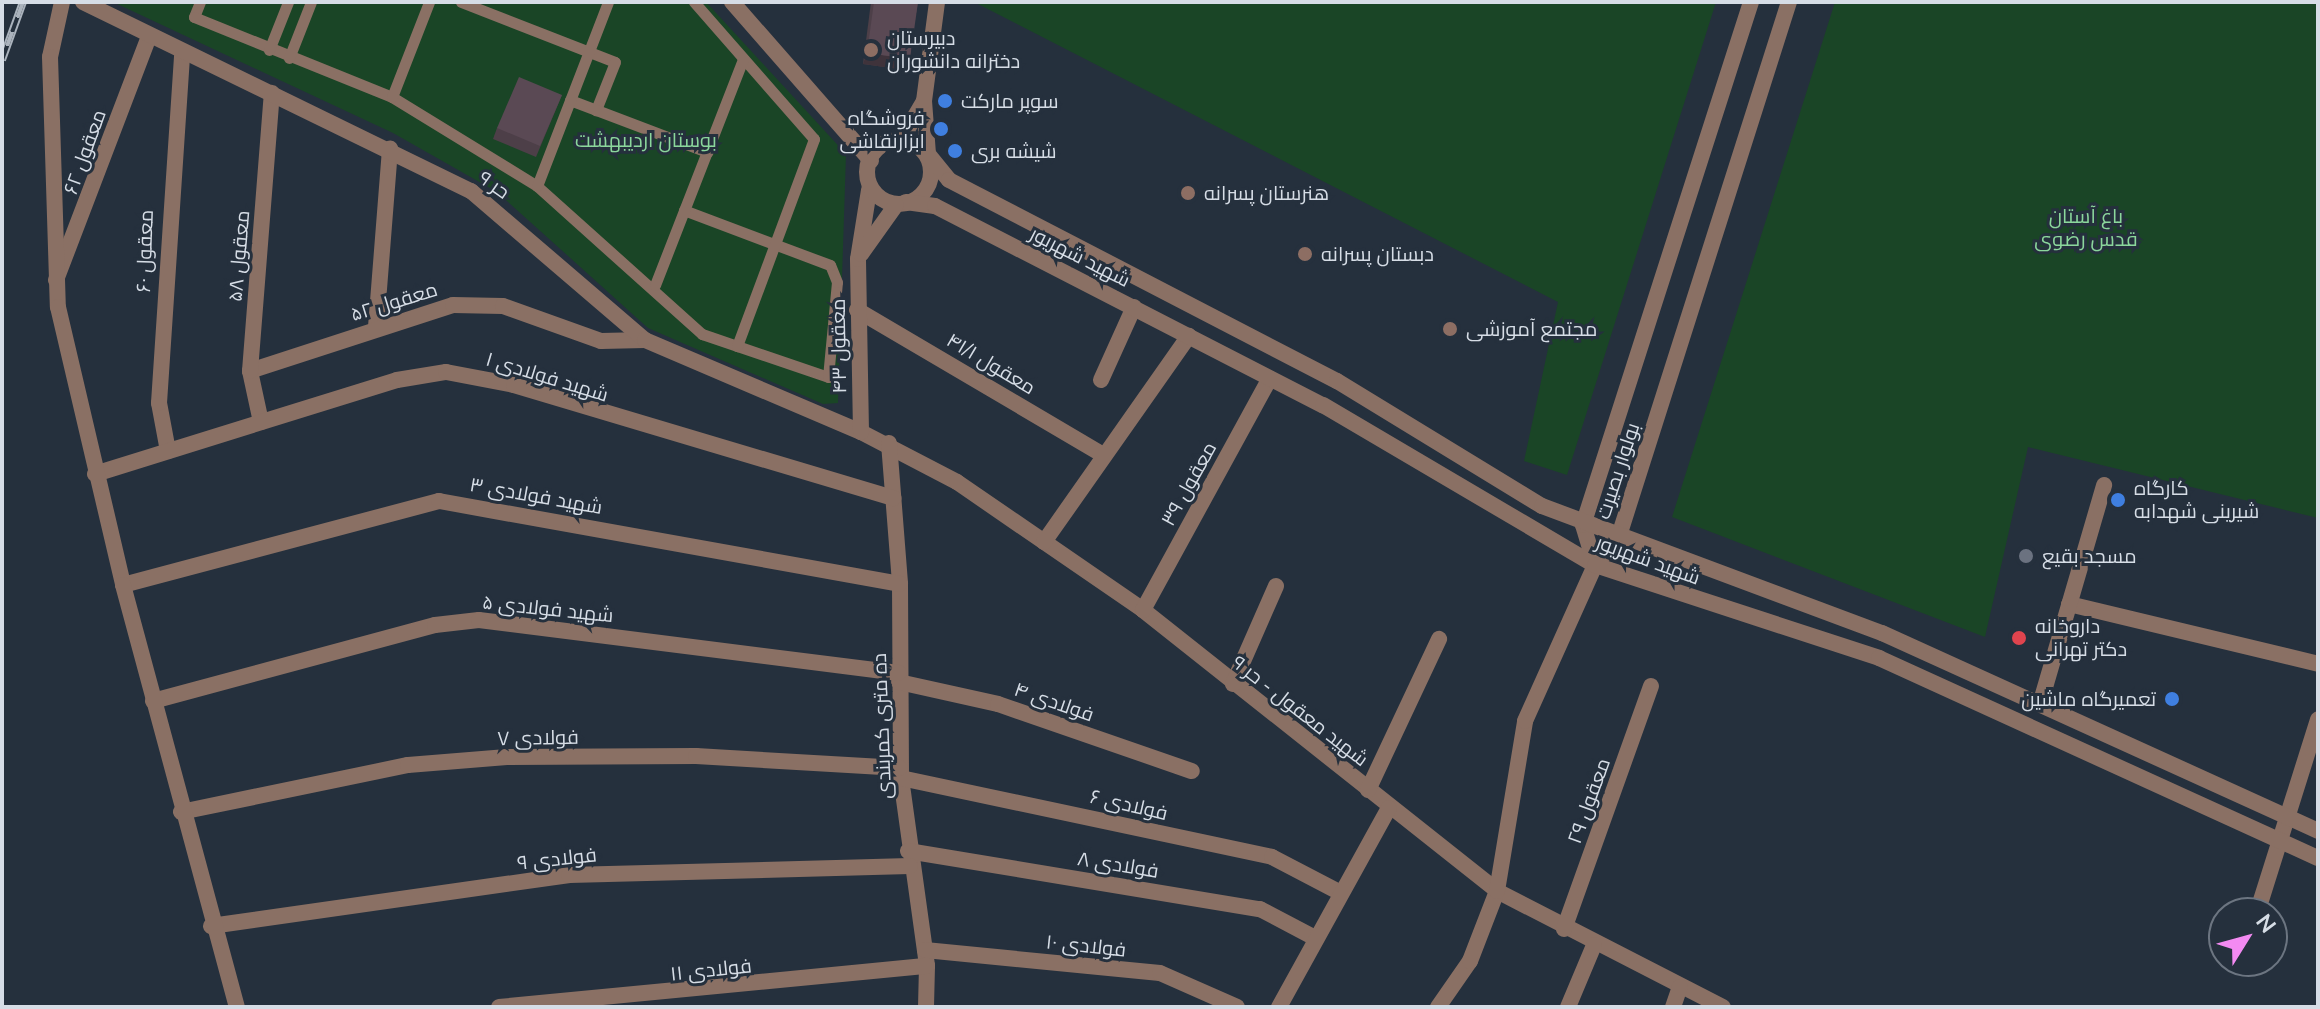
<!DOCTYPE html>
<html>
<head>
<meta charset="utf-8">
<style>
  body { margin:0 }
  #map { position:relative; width:2320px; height:1009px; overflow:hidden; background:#25303d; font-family:"Nunito Sans",Cairo,sans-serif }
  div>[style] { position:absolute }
  .green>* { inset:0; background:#1a4526 }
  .pedestrian>* { height:11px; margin:-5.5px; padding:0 5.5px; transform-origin:5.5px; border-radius:5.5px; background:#8a7064 }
  .minor>* { height:16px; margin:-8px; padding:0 8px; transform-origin:8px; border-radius:8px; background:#8a7064 }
  .tertiary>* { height:16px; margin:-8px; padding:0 8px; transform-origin:8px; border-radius:8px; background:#8a7064 }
  .tertiary>.ring { margin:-8px; padding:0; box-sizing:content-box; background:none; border:16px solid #8a7064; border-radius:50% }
  .rail>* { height:8px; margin-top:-4px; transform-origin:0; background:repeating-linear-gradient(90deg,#25303d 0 15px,#abb3bd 0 30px); box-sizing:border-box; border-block:2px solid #abb3bd }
  .wall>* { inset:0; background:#4d3f48 }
  .shaded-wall>* { inset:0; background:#3f333b }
  .building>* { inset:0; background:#5a4954 }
  .dots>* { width:22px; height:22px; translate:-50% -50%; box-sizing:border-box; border:4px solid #25303d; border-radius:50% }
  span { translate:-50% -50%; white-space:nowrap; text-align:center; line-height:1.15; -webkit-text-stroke:6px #25303d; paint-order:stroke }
  .poi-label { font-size:20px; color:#d6dde6 }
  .left { translate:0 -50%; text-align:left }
  .right { translate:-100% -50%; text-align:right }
  .park-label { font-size:20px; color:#8bd79c }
  .street-label { font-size:20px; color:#d6dde6 }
  .frame { position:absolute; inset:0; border:4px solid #d6dde6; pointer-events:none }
  .north { position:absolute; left:2208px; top:897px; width:80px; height:80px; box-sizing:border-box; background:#25303d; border:2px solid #6c7581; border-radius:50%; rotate:53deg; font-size:22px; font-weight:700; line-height:32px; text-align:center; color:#d6dde6 }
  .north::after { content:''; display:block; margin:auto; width:28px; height:36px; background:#f38af2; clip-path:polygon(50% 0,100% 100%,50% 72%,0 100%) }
</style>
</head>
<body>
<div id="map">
  <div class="green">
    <div style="clip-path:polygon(113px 2px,706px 2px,846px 154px,838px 403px,823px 404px,648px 328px,497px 192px,393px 133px)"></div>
    <div style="clip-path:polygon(974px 2px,1716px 2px,1567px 475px,1524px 461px,1558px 302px)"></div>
    <div style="clip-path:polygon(1835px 2px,2318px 2px,2318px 518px,2028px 447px,1985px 637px,1672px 517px)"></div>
  </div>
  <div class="pedestrian">
    <div style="left:200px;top:2px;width:16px;rotate:112deg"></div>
    <div style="left:194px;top:17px;width:214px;rotate:22deg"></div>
    <div style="left:392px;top:97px;width:170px;rotate:31.5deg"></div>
    <div style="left:537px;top:186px;width:222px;rotate:41.9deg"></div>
    <div style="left:702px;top:334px;width:133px;rotate:18.8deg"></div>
    <div style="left:828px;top:377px;width:95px;rotate:-84.6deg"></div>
    <div style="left:837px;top:282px;width:18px;rotate:-112deg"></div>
    <div style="left:830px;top:265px;width:156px;rotate:-159.4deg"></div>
    <div style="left:461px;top:2px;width:165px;rotate:21.3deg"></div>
    <div style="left:615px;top:62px;width:52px;rotate:111.6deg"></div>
    <div style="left:694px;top:2px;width:182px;rotate:48.8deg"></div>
    <div style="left:814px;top:139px;width:221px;rotate:110.4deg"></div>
    <div style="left:269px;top:50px;width:52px;rotate:-68.4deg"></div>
    <div style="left:289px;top:58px;width:60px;rotate:-68.6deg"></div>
    <div style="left:392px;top:97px;width:102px;rotate:-68.7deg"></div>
    <div style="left:570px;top:100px;width:147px;rotate:20.8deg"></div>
    <div style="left:537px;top:186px;width:197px;rotate:-68.9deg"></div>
    <div style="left:655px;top:285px;width:243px;rotate:-68.7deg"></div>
  </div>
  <div class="minor">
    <div style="left:732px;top:2px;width:211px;rotate:48.8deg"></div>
    <div style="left:901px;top:140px;width:45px;rotate:-59.5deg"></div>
    <div style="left:928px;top:154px;width:53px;rotate:-94.3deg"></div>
    <div style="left:924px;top:101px;width:100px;rotate:-82.5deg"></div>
    <div style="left:56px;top:280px;width:260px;rotate:-69.1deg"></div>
    <div style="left:857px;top:310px;width:286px;rotate:30.5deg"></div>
    <div style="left:376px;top:327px;width:179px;rotate:-85.5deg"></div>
    <div style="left:250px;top:371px;width:213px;rotate:-18deg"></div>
    <div style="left:453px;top:305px;width:50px;rotate:1.1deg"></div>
    <div style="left:503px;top:306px;width:104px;rotate:19.7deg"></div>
    <div style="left:601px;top:341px;width:44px;rotate:-1.3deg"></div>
    <div style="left:1101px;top:380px;width:80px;rotate:-65.7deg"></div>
    <div style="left:261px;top:422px;width:52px;rotate:-102.2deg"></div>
    <div style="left:250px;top:371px;width:279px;rotate:-85.5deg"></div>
    <div style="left:861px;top:432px;width:108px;rotate:27.5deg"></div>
    <div style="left:957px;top:482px;width:226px;rotate:34.5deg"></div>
    <div style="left:1143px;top:610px;width:452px;rotate:38.4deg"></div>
    <div style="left:1497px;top:891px;width:254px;rotate:27.2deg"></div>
    <div style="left:889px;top:443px;width:141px;rotate:85.5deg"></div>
    <div style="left:900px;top:584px;width:194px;rotate:89.7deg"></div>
    <div style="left:901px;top:778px;width:190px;rotate:82.1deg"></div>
    <div style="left:927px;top:966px;width:41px;rotate:91.4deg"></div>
    <div style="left:168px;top:451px;width:49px;rotate:-100.6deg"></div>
    <div style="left:159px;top:403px;width:351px;rotate:-86.2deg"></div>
    <div style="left:95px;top:474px;width:316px;rotate:-17.3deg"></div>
    <div style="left:397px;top:380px;width:50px;rotate:-9.3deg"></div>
    <div style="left:446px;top:372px;width:69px;rotate:10.8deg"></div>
    <div style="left:514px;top:385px;width:396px;rotate:16.6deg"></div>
    <div style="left:1044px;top:542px;width:252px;rotate:-54.9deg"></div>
    <div style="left:1595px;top:565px;width:42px;rotate:-106.7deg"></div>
    <div style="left:1583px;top:525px;width:549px;rotate:-72.19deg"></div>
    <div style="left:123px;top:585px;width:327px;rotate:-14.9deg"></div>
    <div style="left:439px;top:501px;width:468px;rotate:10.2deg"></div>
    <div style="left:2069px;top:604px;width:256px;rotate:13.5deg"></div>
    <div style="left:1143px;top:610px;width:264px;rotate:-61.3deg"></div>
    <div style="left:899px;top:682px;width:101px;rotate:12.5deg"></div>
    <div style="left:998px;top:704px;width:205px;rotate:19.1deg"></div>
    <div style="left:1233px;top:684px;width:107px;rotate:-66.3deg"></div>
    <div style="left:153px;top:701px;width:292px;rotate:-15.1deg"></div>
    <div style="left:435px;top:625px;width:44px;rotate:-6.5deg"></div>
    <div style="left:479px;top:620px;width:423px;rotate:7.2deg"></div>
    <div style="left:2041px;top:701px;width:225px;rotate:-73.7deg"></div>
    <div style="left:901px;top:778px;width:379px;rotate:12deg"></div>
    <div style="left:1272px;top:857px;width:78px;rotate:27.6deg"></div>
    <div style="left:1368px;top:790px;width:167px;rotate:-64.8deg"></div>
    <div style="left:181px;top:812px;width:232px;rotate:-11.7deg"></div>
    <div style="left:408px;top:765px;width:99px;rotate:-4.6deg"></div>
    <div style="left:507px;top:757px;width:189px;rotate:-0.3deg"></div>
    <div style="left:696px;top:756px;width:204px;rotate:3.4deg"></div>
    <div style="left:908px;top:851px;width:357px;rotate:9.4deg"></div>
    <div style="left:1260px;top:909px;width:62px;rotate:27.8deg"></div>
    <div style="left:2257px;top:913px;width:203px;rotate:-72.5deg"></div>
    <div style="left:211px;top:926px;width:362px;rotate:-8.1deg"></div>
    <div style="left:569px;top:875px;width:341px;rotate:-1.5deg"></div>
    <div style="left:1564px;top:929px;width:258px;rotate:-70.3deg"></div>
    <div style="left:925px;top:950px;width:236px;rotate:5.6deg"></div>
    <div style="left:1160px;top:973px;width:84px;rotate:23.8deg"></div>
    <div style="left:499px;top:1007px;width:430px;rotate:-5.5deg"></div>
    <div style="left:1279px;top:1007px;width:227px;rotate:-61.1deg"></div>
    <div style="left:1438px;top:1007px;width:56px;rotate:-55.2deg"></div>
    <div style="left:1470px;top:961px;width:75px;rotate:-68.9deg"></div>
    <div style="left:1497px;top:891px;width:172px;rotate:-80.6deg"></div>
    <div style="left:1525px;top:721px;width:171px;rotate:-65.8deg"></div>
    <div style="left:1595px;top:565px;width:35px;rotate:-49deg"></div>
    <div style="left:1618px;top:539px;width:564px;rotate:-72.34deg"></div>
    <div style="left:1568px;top:1007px;width:67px;rotate:-67.2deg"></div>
    <div style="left:1673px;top:1007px;width:21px;rotate:-71deg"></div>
  </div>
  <div class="tertiary">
    <div style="left:62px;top:2px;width:56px;rotate:102.3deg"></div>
    <div style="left:50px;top:57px;width:250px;rotate:88.2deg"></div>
    <div style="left:58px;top:307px;width:285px;rotate:76.8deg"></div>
    <div style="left:123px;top:585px;width:437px;rotate:74.9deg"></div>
    <div style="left:83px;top:2px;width:432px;rotate:26deg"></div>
    <div style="left:471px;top:191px;width:229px;rotate:40.6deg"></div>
    <div style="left:645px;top:340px;width:235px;rotate:23.1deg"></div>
    <div style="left:861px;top:432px;width:173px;rotate:-91deg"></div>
    <div style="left:858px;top:259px;width:70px;rotate:-80.9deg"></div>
    <div class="ring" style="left:867px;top:140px;width:48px;height:48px"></div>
    <div style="left:928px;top:154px;width:33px;rotate:51deg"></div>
    <div style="left:949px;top:180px;width:437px;rotate:27.4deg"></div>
    <div style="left:1337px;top:381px;width:240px;rotate:31.4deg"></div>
    <div style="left:1542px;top:506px;width:363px;rotate:20.5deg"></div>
    <div style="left:1882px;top:633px;width:479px;rotate:24.4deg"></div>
    <div style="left:906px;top:202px;width:29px;rotate:8deg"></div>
    <div style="left:935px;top:206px;width:436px;rotate:27.2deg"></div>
    <div style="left:1323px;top:405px;width:316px;rotate:30.5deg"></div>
    <div style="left:1595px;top:565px;width:299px;rotate:18.1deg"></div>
    <div style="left:1879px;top:658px;width:482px;rotate:24.5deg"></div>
    <div style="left:861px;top:254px;width:60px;rotate:-54.5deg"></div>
  </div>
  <div class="rail">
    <div style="left:2px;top:60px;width:62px;rotate:-70.1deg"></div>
  </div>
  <div class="wall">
    <div style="clip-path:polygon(871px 2px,918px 2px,906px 70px,863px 64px)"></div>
    <div style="clip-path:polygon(562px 95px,536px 157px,493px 139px,497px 128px)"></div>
  </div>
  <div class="shaded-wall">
    <div style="clip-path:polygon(867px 53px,910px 59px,906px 70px,863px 64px)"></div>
  </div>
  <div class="building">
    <div style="clip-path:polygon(874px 2px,918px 2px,910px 59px,867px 53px)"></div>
    <div style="clip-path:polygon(519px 77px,562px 95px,540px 146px,497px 128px)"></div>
  </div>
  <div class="dots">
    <div style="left:871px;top:50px;background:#8d6e63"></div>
    <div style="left:945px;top:101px;background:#3f7fe0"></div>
    <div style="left:941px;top:129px;background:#3f7fe0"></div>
    <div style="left:955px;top:151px;background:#3f7fe0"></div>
    <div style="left:1188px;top:193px;background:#8d6e63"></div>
    <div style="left:1305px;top:254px;background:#8d6e63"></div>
    <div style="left:1450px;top:329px;background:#8d6e63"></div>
    <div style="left:2118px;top:500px;background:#3f7fe0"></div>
    <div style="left:2026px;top:556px;background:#6b7280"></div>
    <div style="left:2019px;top:638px;background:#e0444e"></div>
    <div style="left:2172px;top:699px;background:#3f7fe0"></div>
  </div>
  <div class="poi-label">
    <span class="left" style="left:887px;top:50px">دبیرستان<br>دخترانه دانشوران</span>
    <span class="left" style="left:961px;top:101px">سوپر مارکت</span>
    <span class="right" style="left:925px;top:130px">فروشگاه<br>ابزارنقاشی</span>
    <span class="left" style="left:971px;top:151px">شیشه بری</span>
    <span class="left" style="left:1204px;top:193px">هنرستان پسرانه</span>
    <span class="left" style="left:1321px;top:254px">دبستان پسرانه</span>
    <span class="left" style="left:1466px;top:329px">مجتمع آموزشی</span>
    <span class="left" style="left:2134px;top:500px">کارگاه<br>شیرینی شهدابه</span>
    <span class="left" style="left:2042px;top:556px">مسجد بقیع</span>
    <span class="left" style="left:2035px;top:638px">داروخانه<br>دکتر تهرانی</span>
    <span class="right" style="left:2156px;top:699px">تعمیرگاه ماشین</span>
  </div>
  <div class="park-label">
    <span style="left:646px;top:140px">بوستان اردیبهشت</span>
    <span style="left:2086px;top:228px">باغ آستان<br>قدس رضوی</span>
  </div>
  <div class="street-label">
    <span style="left:85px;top:152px;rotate:-70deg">معقول ۶۲</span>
    <span style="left:494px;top:185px;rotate:35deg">حر ۹</span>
    <span style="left:145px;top:251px;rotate:-88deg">معقول ۶۰</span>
    <span style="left:239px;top:256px;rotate:-85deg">معقول ۵۸</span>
    <span style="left:1080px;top:257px;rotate:27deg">شهید شهریور</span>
    <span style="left:394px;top:302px;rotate:-17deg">معقول ۵۲</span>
    <span style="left:839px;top:346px;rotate:-91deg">معقول ۴۳</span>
    <span style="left:991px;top:364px;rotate:31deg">معقول ۴۱/۱</span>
    <span style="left:547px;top:377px;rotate:17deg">شهید فولادی ۱</span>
    <span style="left:1618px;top:471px;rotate:-72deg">بولوار بصیرت</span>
    <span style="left:1189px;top:484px;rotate:-61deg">معقول ۳۹</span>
    <span style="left:536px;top:496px;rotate:10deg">شهید فولادی ۳</span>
    <span style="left:1648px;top:560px;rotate:20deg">شهید شهریور</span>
    <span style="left:548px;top:609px;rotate:6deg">شهید فولادی ۵</span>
    <span style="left:1054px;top:702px;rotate:19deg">فولادی ۴</span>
    <span style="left:1300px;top:711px;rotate:38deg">شهید معقول - حر ۹</span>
    <span style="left:882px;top:726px;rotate:-92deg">ده متری کمربندی</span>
    <span style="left:538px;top:738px;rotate:-1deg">فولادی ۷</span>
    <span style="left:1589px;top:801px;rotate:-70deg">معقول ۲۹</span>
    <span style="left:1129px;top:805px;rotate:13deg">فولادی ۶</span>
    <span style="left:557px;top:859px;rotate:-6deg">فولادی ۹</span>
    <span style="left:1118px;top:865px;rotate:9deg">فولادی ۸</span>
    <span style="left:1086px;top:946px;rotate:6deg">فولادی ۱۰</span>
    <span style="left:711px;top:970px;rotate:-6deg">فولادی ۱۱</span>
  </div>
  <div class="frame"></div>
  <div class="north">N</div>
</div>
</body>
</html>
